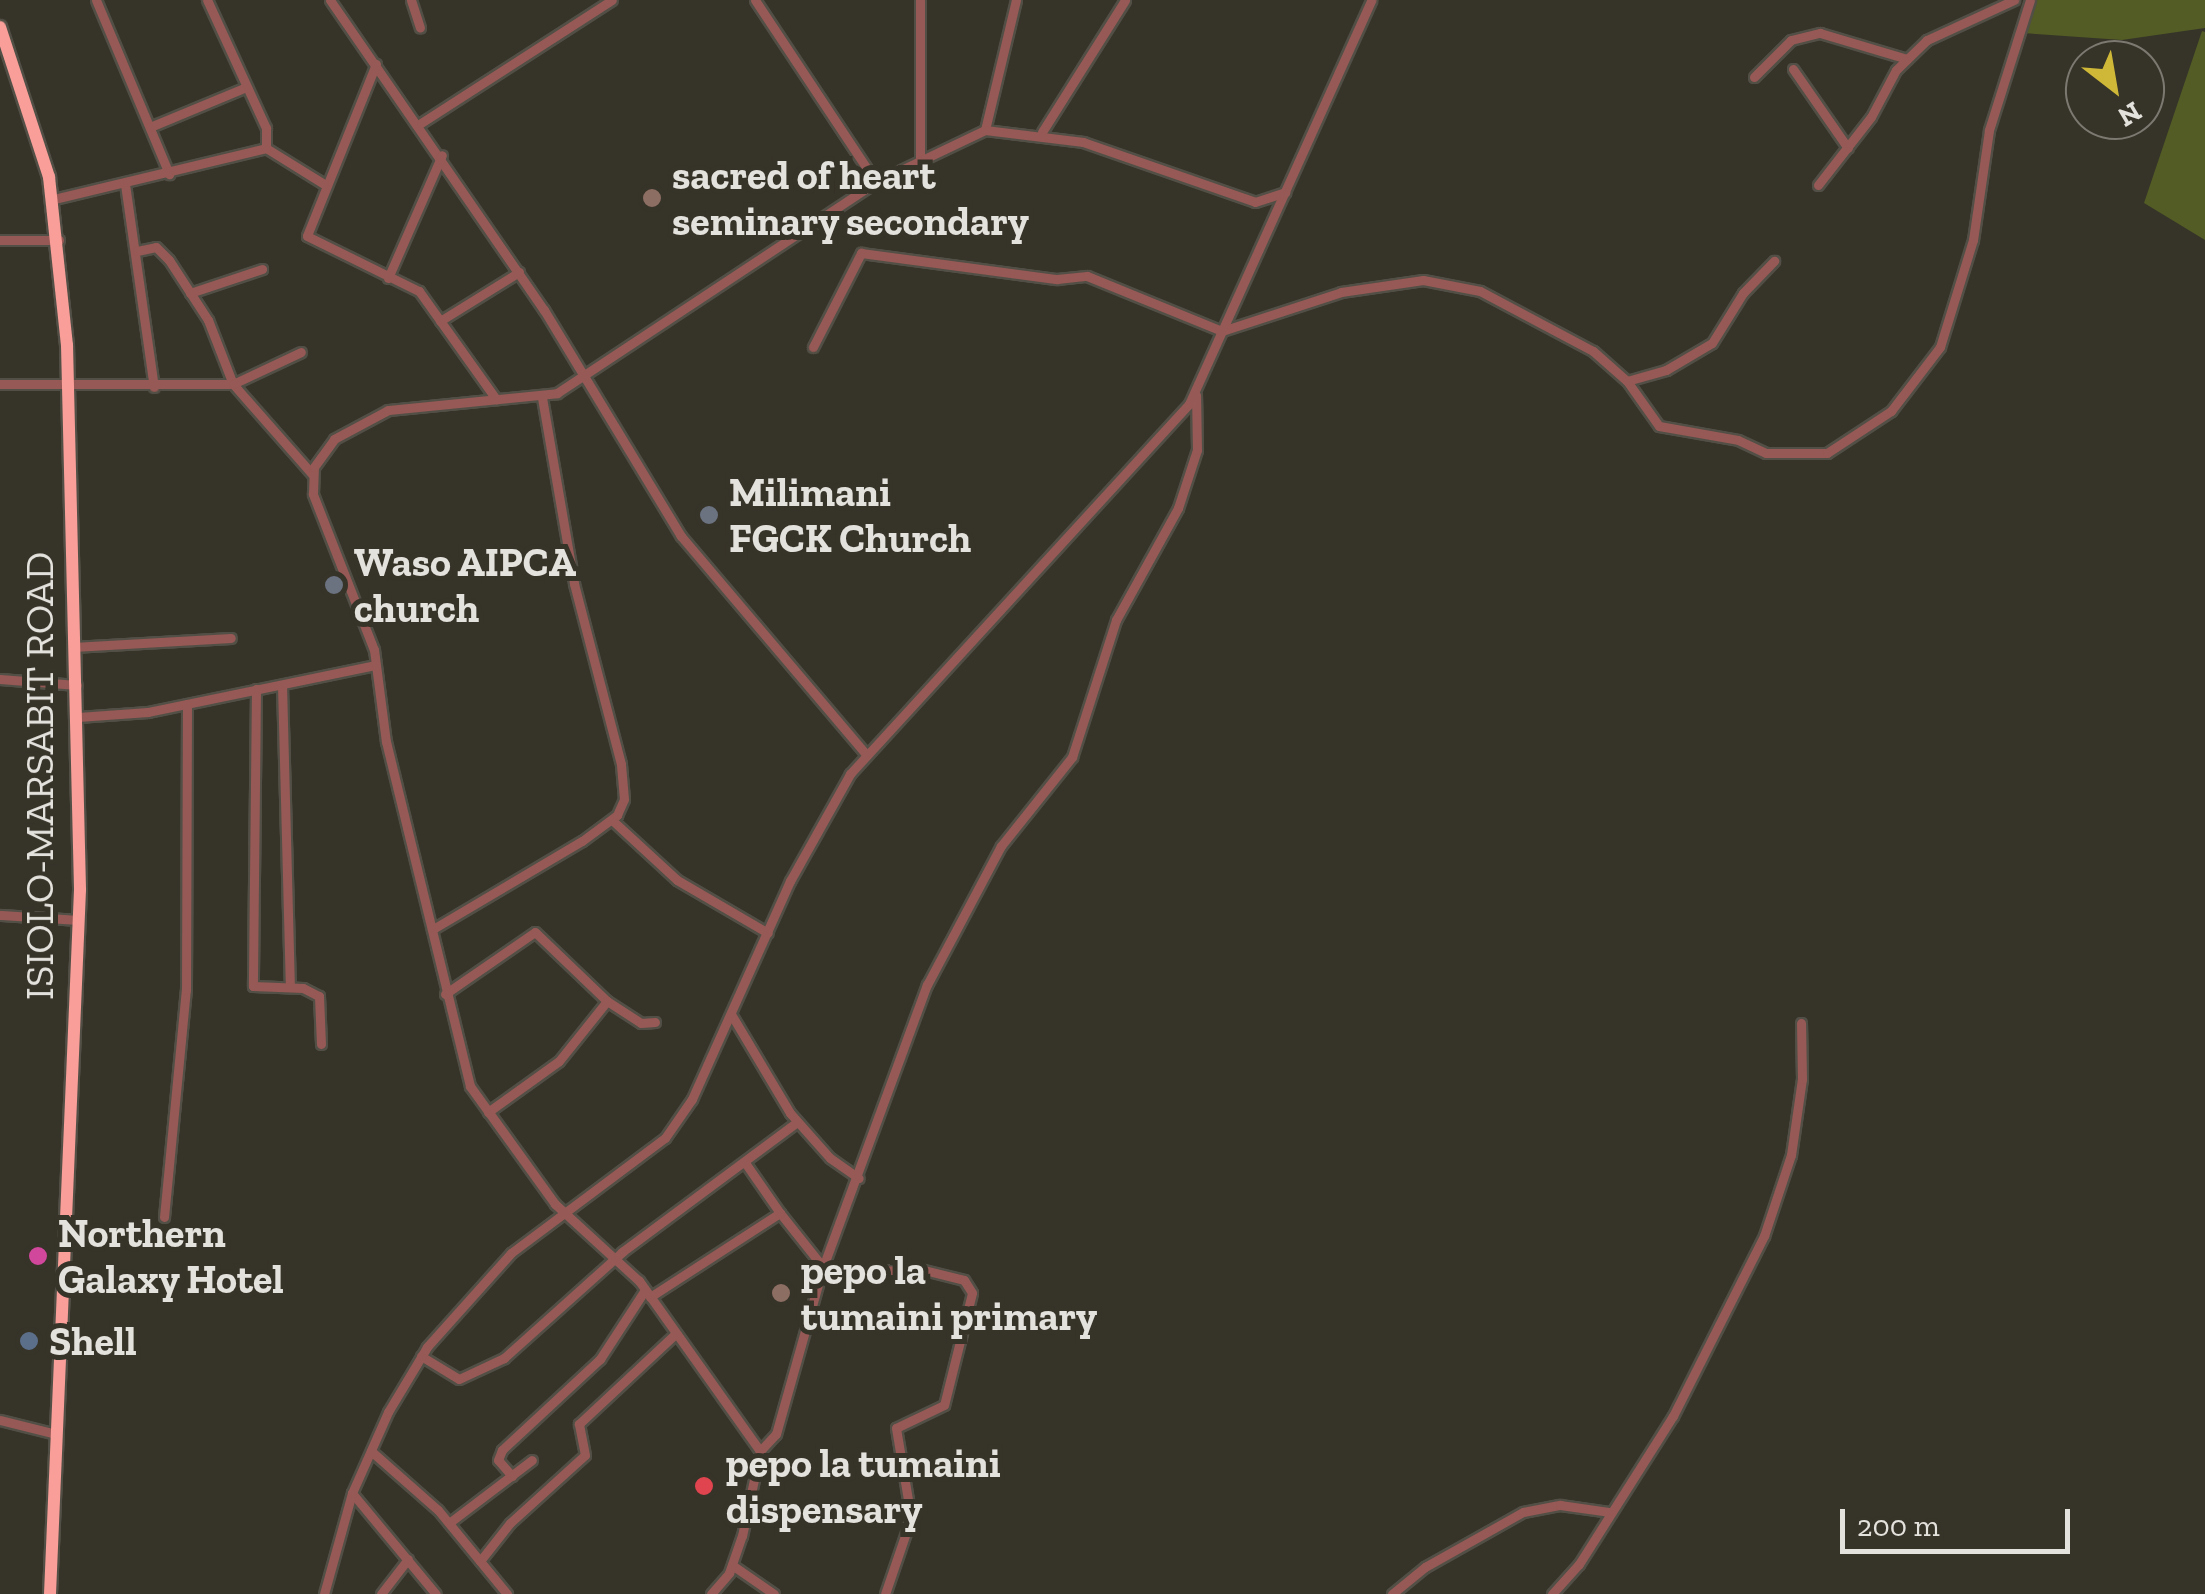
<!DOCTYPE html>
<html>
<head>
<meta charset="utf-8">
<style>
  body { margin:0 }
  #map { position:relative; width:2205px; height:1594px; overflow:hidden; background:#363329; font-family:"Zilla Slab",serif }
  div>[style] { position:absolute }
  .green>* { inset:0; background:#525c24 }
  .roads { filter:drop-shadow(2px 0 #524f46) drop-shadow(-2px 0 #524f46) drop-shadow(0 2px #524f46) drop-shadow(0 -2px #524f46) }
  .minor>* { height:9px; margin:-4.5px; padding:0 4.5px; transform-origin:4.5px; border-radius:4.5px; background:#975955 }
  .highway>* { height:12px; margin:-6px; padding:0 6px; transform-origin:6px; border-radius:6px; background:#f99e98 }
  .dots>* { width:28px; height:28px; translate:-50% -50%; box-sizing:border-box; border:5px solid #363329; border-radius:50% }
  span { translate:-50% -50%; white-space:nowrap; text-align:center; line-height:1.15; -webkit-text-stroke:10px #363329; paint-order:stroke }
  .poi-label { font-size:40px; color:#e4e2dc; font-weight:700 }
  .left { translate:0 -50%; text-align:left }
  .street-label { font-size:40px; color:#e4e2dc }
  .north { position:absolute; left:2065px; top:40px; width:100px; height:100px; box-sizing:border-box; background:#363329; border:2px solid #7c7971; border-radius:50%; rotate:149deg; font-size:28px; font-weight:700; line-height:40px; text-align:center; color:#e4e2dc }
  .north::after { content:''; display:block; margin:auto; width:35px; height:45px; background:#cfb837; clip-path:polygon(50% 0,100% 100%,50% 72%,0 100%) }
  .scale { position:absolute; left:1840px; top:1509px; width:230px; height:45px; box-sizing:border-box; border:5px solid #e4e2dc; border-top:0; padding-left:12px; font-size:30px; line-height:35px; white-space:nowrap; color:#e4e2dc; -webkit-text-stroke:8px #363329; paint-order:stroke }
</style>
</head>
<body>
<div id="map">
  <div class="green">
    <div style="clip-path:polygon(2035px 0,2205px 0,2205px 28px,2122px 40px,2022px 33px)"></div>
    <div style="clip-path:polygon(2202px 31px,2205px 32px,2205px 240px,2144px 203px)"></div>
  </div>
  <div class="roads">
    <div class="minor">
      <div style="left:96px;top:0;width:189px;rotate:67.2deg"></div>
      <div style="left:330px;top:0;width:377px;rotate:55.4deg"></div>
      <div style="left:544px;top:310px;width:264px;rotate:58.8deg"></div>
      <div style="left:681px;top:536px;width:286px;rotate:49.7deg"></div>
      <div style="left:411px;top:0;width:29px;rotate:72deg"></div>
      <div style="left:755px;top:0;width:219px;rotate:56.4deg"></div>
      <div style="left:376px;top:64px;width:185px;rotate:111.9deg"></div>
      <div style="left:307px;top:236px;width:125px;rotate:26.2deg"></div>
      <div style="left:419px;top:291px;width:133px;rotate:54.5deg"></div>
      <div style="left:1793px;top:69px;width:96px;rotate:55.2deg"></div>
      <div style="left:1754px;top:77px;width:52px;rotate:-45deg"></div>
      <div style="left:1791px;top:40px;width:30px;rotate:-14deg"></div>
      <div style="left:1820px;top:33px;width:91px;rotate:16.6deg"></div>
      <div style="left:421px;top:123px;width:227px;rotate:-32.8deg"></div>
      <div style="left:150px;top:127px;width:104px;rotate:-22.6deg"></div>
      <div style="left:985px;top:130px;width:134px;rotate:-76.6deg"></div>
      <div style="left:1042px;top:132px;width:156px;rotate:-57.8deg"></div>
      <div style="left:266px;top:148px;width:68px;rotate:31.8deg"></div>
      <div style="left:920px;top:157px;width:157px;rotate:-90deg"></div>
      <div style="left:125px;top:184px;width:205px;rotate:81.9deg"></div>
      <div style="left:1818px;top:185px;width:86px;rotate:-52.1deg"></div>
      <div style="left:1871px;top:117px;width:53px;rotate:-62deg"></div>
      <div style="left:1896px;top:70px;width:43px;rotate:-44.1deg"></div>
      <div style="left:1927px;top:40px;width:96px;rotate:-24.7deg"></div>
      <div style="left:54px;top:199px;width:218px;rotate:-13.5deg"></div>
      <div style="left:266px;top:148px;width:20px;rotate:-90deg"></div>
      <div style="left:266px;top:128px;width:141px;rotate:-114.7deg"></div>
      <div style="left:0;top:240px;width:59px"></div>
      <div style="left:137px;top:251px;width:19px;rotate:-12deg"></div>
      <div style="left:156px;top:247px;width:18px;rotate:45deg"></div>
      <div style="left:169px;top:260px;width:72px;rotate:57deg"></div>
      <div style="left:208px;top:320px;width:69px;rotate:68.7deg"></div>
      <div style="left:233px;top:384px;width:120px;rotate:48.7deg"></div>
      <div style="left:388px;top:278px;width:134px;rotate:-66.3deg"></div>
      <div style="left:190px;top:293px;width:76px;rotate:-18.4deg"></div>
      <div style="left:440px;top:321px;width:93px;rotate:-31.8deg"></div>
      <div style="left:813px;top:347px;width:106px;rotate:-62.9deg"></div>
      <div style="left:861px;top:253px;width:198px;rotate:7.6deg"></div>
      <div style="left:1057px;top:279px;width:30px;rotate:-6deg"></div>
      <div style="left:1087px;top:276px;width:146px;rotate:22.2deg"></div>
      <div style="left:1222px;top:331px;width:125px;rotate:-18.1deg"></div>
      <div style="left:1341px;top:292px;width:83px;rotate:-8.3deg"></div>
      <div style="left:1423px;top:280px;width:58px;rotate:10.9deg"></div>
      <div style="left:1480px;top:291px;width:128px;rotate:28deg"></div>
      <div style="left:1593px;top:351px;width:45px;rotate:41.4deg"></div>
      <div style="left:1627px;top:381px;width:55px;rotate:54.6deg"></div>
      <div style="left:1659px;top:426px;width:80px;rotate:10deg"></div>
      <div style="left:1738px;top:440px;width:31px;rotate:25deg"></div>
      <div style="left:1766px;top:453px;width:61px"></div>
      <div style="left:1827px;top:453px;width:77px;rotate:-33.3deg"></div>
      <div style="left:1891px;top:411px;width:81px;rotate:-52.6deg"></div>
      <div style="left:1940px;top:347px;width:112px;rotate:-72.9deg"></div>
      <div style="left:1973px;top:240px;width:111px;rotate:-81.7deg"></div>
      <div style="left:1989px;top:130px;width:136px;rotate:-72.5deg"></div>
      <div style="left:1627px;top:381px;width:41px;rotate:-15.8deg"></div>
      <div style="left:1666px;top:370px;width:53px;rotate:-30.4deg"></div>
      <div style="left:1712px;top:343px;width:59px;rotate:-58.2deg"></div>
      <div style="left:1743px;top:293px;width:45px;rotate:-45.9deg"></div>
      <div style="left:0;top:384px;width:233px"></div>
      <div style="left:233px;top:384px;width:75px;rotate:-25.2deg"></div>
      <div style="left:73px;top:647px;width:158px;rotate:-3.3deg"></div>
      <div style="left:0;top:679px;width:77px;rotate:4.5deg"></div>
      <div style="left:282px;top:685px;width:301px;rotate:88.5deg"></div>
      <div style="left:256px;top:689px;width:297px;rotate:90.6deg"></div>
      <div style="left:253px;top:986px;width:50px;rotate:2.3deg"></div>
      <div style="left:303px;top:988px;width:18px;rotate:27deg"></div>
      <div style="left:319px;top:996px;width:48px;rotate:87.6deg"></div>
      <div style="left:78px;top:717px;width:70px;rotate:-4.1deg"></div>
      <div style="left:148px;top:712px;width:232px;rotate:-11.7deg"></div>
      <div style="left:612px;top:820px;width:88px;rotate:42.7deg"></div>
      <div style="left:677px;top:880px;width:105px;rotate:30.2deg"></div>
      <div style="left:0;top:915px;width:78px;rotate:3.7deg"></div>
      <div style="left:433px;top:929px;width:173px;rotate:-30.6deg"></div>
      <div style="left:582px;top:841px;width:44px;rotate:-36.6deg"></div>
      <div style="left:617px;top:815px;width:17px;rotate:-66deg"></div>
      <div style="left:624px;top:799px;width:35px;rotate:-95deg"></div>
      <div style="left:621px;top:764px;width:187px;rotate:-104.6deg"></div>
      <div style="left:574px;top:583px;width:188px;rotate:-99.8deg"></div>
      <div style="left:445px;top:994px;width:109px;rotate:-34.6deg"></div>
      <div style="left:535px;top:932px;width:100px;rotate:43.8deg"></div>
      <div style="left:607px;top:1001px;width:40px;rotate:32.9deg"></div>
      <div style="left:641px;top:1023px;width:14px;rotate:-4deg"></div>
      <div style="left:731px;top:1014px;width:115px;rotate:59.2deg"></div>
      <div style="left:790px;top:1113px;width:60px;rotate:48.4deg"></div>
      <div style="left:830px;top:1158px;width:35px;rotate:35deg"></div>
      <div style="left:488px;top:1112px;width:87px;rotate:-35.7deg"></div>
      <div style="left:559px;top:1061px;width:77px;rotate:-51.3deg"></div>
      <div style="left:780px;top:1213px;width:69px;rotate:51.5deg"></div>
      <div style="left:164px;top:1217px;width:228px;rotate:-84.5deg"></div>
      <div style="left:186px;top:990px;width:286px;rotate:-89.8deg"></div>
      <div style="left:820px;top:1274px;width:100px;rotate:-2.9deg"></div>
      <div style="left:920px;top:1269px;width:45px;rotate:14deg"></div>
      <div style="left:964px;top:1280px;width:15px;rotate:58deg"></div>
      <div style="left:972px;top:1293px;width:115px;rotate:104deg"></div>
      <div style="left:944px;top:1405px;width:53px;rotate:154.4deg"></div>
      <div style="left:896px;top:1428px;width:91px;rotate:80.5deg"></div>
      <div style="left:911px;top:1518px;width:80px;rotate:108.9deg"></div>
      <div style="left:650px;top:1297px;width:155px;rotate:-32.9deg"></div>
      <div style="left:780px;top:1213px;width:60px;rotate:-124.8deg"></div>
      <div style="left:421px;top:1356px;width:44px;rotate:31.2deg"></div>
      <div style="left:459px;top:1379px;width:50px;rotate:-25deg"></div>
      <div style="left:504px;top:1358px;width:159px;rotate:-41.9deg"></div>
      <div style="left:622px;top:1252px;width:218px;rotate:-36.6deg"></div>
      <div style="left:0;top:1420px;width:58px;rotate:14deg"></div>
      <div style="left:371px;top:1451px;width:89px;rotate:41.4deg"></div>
      <div style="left:438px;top:1510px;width:109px;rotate:50.6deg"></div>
      <div style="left:760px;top:1451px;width:23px;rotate:-47deg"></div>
      <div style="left:776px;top:1434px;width:173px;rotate:-74.3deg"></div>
      <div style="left:823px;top:1267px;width:301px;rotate:-69.8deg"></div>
      <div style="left:927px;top:985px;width:157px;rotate:-62deg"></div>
      <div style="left:1001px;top:846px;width:114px;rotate:-51.4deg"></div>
      <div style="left:1072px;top:757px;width:144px;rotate:-72.2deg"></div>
      <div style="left:1116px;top:620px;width:128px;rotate:-61deg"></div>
      <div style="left:1178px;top:508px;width:61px;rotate:-71.9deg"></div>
      <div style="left:1197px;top:450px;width:55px;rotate:-91deg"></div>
      <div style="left:512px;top:1476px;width:21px;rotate:-131deg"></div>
      <div style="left:498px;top:1460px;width:11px;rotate:-68deg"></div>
      <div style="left:502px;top:1450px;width:134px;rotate:-42.9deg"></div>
      <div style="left:600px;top:1359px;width:82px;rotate:-56.9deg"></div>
      <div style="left:352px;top:1493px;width:131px;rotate:50.3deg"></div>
      <div style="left:449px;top:1523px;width:104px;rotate:-37.2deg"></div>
      <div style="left:480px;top:1561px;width:48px;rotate:-51.7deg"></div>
      <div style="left:510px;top:1523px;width:101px;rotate:-42.2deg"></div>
      <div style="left:585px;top:1455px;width:32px;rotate:-101deg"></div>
      <div style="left:579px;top:1424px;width:130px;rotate:-43.1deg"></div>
      <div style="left:732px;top:1565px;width:51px;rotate:34.6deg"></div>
      <div style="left:324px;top:1594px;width:105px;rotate:-74.5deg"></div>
      <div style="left:352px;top:1493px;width:89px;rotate:-66deg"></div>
      <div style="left:388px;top:1412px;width:76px;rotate:-59deg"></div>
      <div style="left:427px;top:1347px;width:126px;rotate:-48.2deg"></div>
      <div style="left:511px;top:1253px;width:192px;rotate:-36.8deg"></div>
      <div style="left:665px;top:1138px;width:47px;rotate:-55.3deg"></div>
      <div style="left:692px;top:1099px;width:239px;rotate:-65.8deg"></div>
      <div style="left:790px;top:881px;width:123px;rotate:-60.7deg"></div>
      <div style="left:850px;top:774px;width:502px;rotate:-47.5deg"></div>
      <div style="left:1189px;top:404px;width:443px;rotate:-65.7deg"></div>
      <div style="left:381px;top:1594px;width:44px;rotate:-52.4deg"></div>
      <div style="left:711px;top:1594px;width:28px;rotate:-49deg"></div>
      <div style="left:729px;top:1573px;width:39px;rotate:-71deg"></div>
      <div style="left:742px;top:1536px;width:87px;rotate:-78deg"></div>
      <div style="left:760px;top:1451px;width:209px;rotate:-125.4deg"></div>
      <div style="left:639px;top:1281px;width:114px;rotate:-137.5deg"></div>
      <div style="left:555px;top:1204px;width:145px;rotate:-125.8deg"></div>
      <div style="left:470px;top:1086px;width:354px;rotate:-103.7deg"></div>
      <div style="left:386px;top:742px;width:93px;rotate:-97.4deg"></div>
      <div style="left:374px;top:650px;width:168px;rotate:-111.4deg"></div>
      <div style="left:313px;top:494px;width:27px;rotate:-88deg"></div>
      <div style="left:314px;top:467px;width:34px;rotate:-54deg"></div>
      <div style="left:334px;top:439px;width:61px;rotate:-28.2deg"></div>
      <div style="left:388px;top:410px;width:170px;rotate:-5.7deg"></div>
      <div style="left:557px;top:393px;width:382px;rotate:-33.5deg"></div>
      <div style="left:876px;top:182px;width:121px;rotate:-25.5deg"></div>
      <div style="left:985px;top:130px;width:99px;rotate:7deg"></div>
      <div style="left:1083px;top:142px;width:182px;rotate:19.2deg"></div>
      <div style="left:1255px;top:202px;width:32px;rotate:-18deg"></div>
      <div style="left:1392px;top:1594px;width:43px;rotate:-39.3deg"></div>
      <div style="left:1425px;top:1567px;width:112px;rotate:-29.3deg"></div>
      <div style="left:1523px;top:1512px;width:38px;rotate:-11deg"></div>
      <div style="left:1560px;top:1505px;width:49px;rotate:8.1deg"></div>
      <div style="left:1552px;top:1594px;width:40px;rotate:-48deg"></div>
      <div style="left:1579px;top:1564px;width:175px;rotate:-57.6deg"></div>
      <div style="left:1673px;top:1416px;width:202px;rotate:-63.2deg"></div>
      <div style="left:1764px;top:1236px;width:85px;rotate:-71.6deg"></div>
      <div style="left:1791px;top:1155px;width:77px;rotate:-81.8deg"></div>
      <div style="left:1802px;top:1079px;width:56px;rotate:-91deg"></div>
    </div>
    <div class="highway">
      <div style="left:0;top:27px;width:158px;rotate:71.9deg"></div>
      <div style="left:49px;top:177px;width:169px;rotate:83.9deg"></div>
      <div style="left:67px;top:345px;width:545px;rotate:88.63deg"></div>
      <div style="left:80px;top:890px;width:705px;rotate:92.44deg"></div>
    </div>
  </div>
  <div class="dots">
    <div style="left:652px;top:198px;background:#8d6e63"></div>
    <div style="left:709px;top:515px;background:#6b7280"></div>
    <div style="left:334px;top:585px;background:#6b7280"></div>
    <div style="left:38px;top:1256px;background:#d1479c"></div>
    <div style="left:781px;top:1293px;background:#8d6e63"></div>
    <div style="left:29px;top:1341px;background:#5c6f8a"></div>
    <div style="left:704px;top:1486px;background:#e0444e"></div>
  </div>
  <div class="poi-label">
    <span class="left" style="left:672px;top:198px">sacred of heart<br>seminary secondary</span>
    <span class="left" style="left:729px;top:515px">Milimani<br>FGCK Church</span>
    <span class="left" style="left:354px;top:585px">Waso AIPCA<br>church</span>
    <span class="left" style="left:58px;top:1256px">Northern<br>Galaxy Hotel</span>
    <span class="left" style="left:801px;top:1293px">pepo la<br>tumaini primary</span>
    <span class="left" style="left:49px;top:1341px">Shell</span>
    <span class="left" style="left:726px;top:1486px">pepo la tumaini<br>dispensary</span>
  </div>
  <div class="street-label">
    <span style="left:39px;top:776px;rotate:-90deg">ISIOLO-MARSABIT ROAD</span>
  </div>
  <div class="north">N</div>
  <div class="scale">200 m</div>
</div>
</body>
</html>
